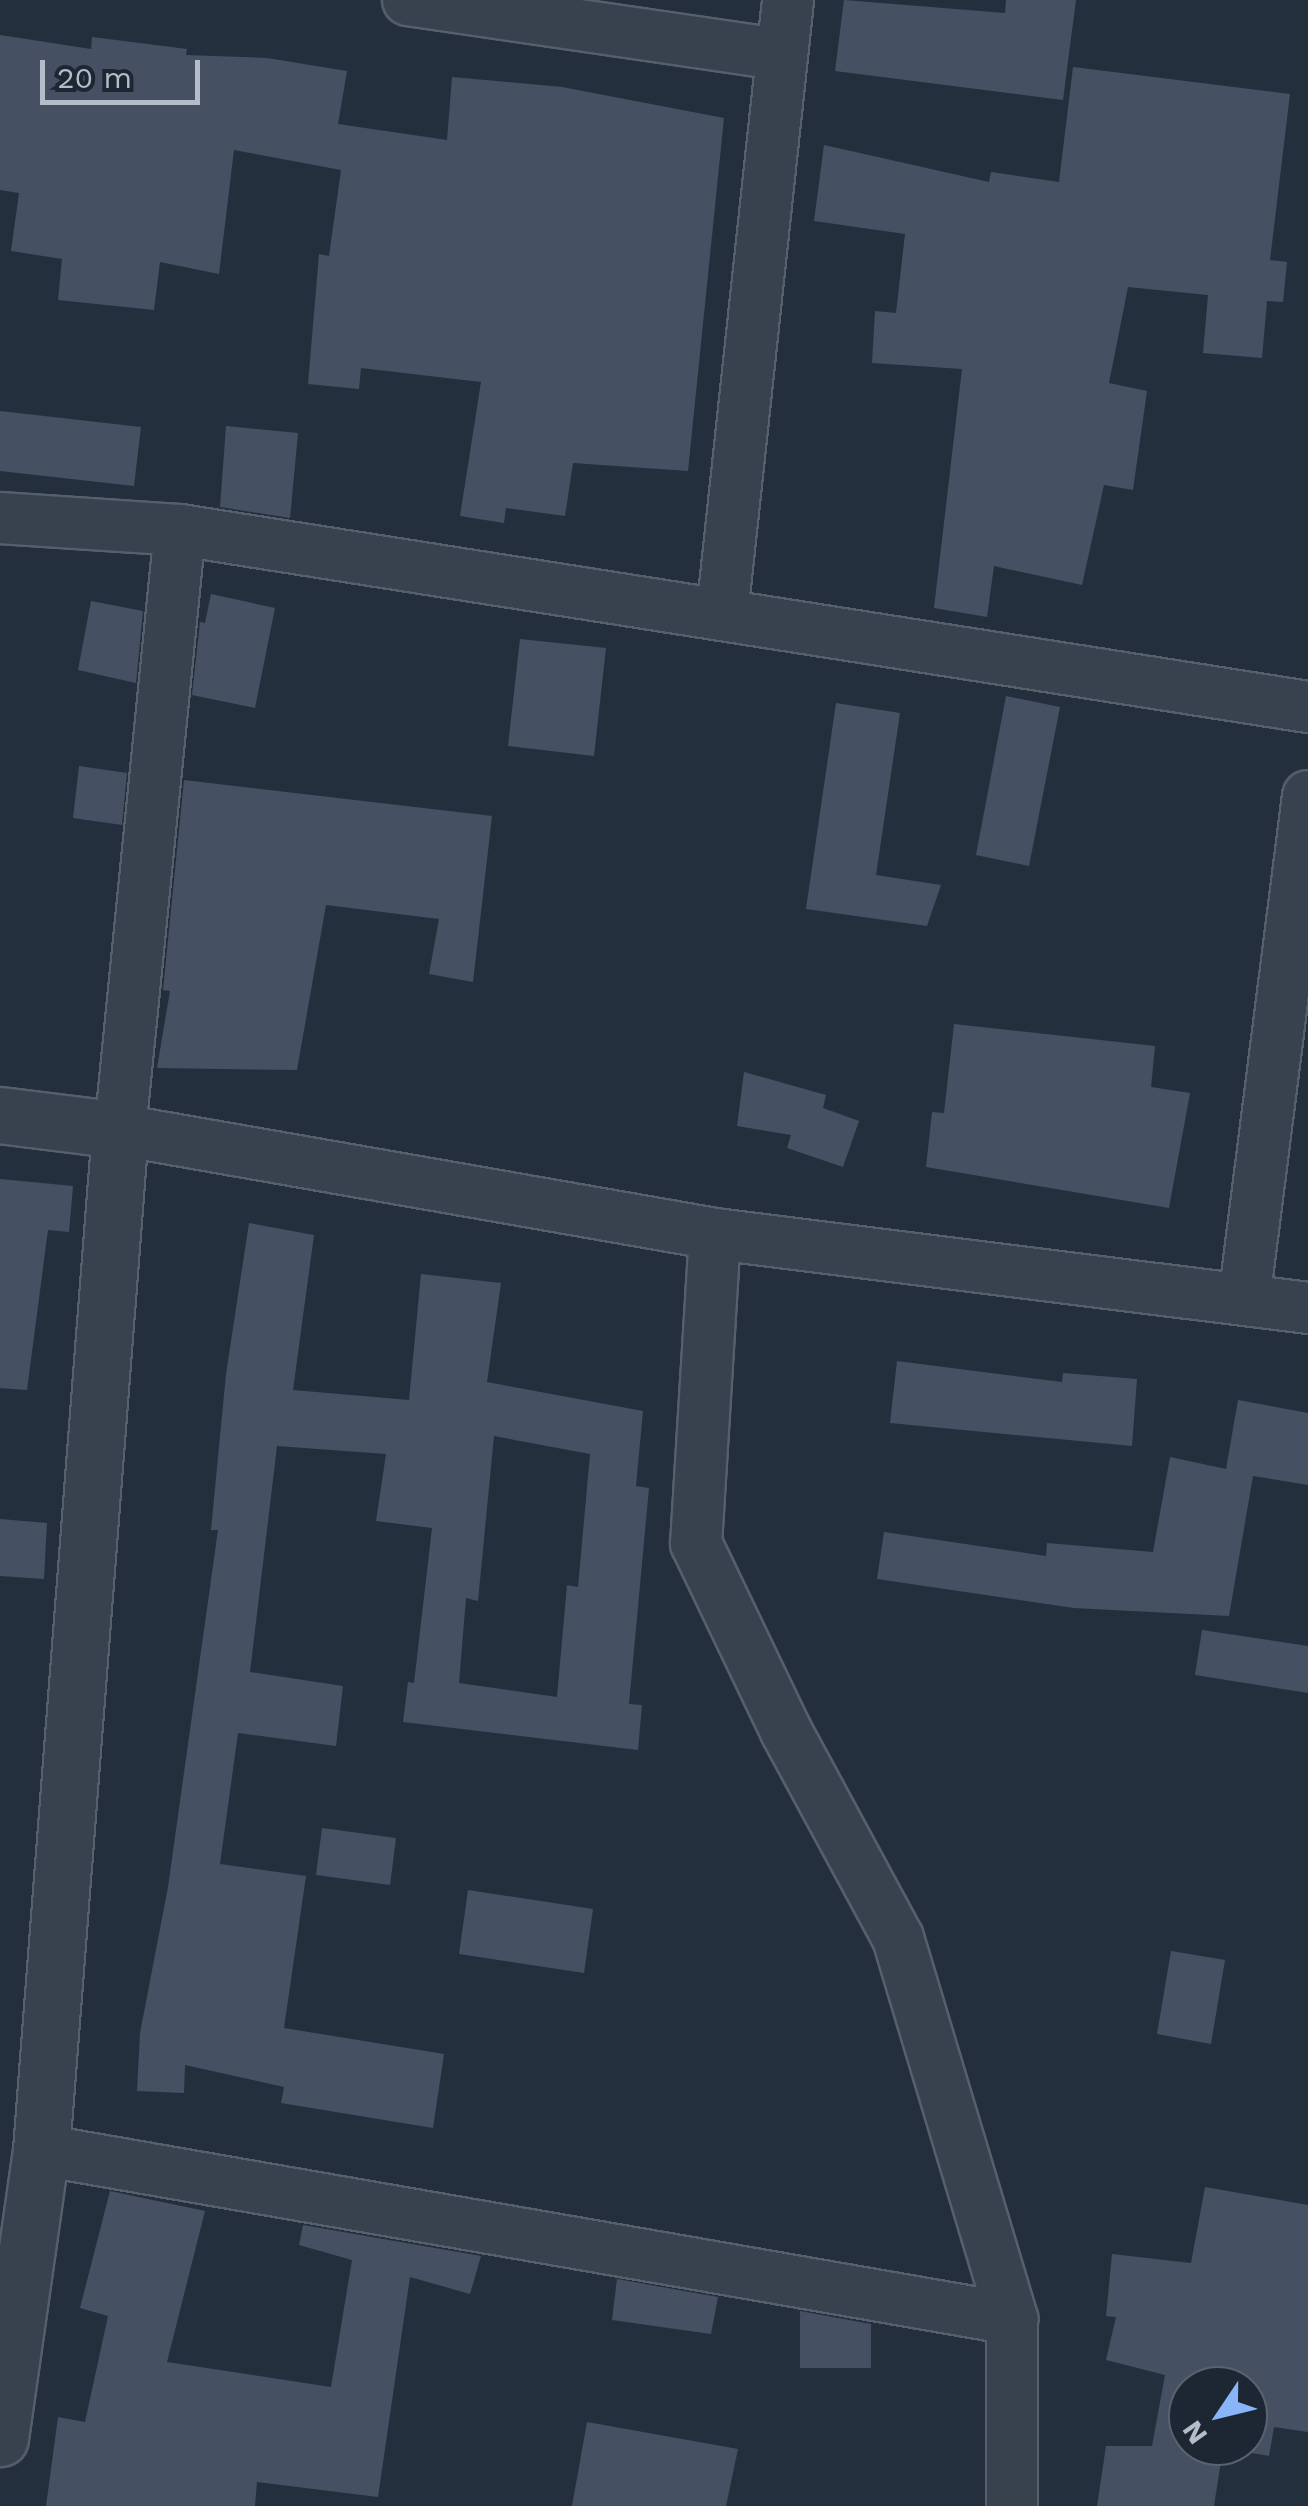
<!DOCTYPE html>
<html>
<head>
<meta charset="utf-8">
<style>
  body { margin:0 }
  #map { position:relative; width:1308px; height:2506px; overflow:hidden; background:#242f3e; font-family:"Work Sans",sans-serif }
  div>[style] { position:absolute }
  .building>* { inset:0; background:#455162 }
  .roads { filter:drop-shadow(2px 0 #565f6c) drop-shadow(-2px 0 #565f6c) drop-shadow(0 2px #565f6c) drop-shadow(0 -2px #565f6c) }
  .minor>* { height:50px; margin:-25px; padding:0 25px; transform-origin:25px; border-radius:25px; background:#38414e }
  .tertiary>* { height:55px; margin:-27.5px; padding:0 27.5px; transform-origin:27.5px; border-radius:27.5px; background:#38414e }
  span { translate:-50% -50%; white-space:nowrap; text-align:center; line-height:1.15; -webkit-text-stroke:8px #1d2633; paint-order:stroke }
  .north { position:absolute; left:1168px; top:2366px; width:100px; height:100px; box-sizing:border-box; background:#1d2633; border:2px solid #59626f; border-radius:50%; rotate:235deg; font-size:28px; font-weight:700; line-height:40px; text-align:center; color:#b4bcc9 }
  .north::after { content:''; display:block; margin:auto; width:35px; height:45px; background:#8ab4f8; clip-path:polygon(50% 0,100% 100%,50% 72%,0 100%) }
  .scale { position:absolute; left:40px; top:60px; width:160px; height:45px; box-sizing:border-box; border:5px solid #b4bcc9; border-top:0; padding-left:12px; font-size:30px; line-height:35px; white-space:nowrap; color:#b4bcc9; -webkit-text-stroke:8px #1d2633; paint-order:stroke }
</style>
</head>
<body>
<div id="map">
  <div class="building">
    <div style="clip-path:polygon(844px 0,1005px 13px,1006px 0,1076px 0,1063px 100px,835px 71px)"></div>
    <div style="clip-path:polygon(0 35px,91px 49px,92px 37px,187px 49px,186px 55px,267px 58px,347px 71px,338px 124px,447px 140px,452px 77px,562px 87px,724px 118px,688px 471px,573px 463px,565px 516px,506px 508px,504px 523px,460px 516px,481px 382px,361px 368px,359px 389px,308px 384px,319px 254px,329px 256px,341px 170px,234px 150px,219px 274px,160px 262px,154px 310px,58px 300px,62px 259px,11px 251px,19px 193px,0 190px)"></div>
    <div style="clip-path:polygon(1073px 67px,1290px 94px,1270px 260px,1287px 262px,1283px 302px,1267px 301px,1262px 358px,1203px 353px,1208px 295px,1128px 287px,1109px 383px,1147px 391px,1133px 490px,1104px 485px,1082px 585px,994px 566px,987px 617px,934px 608px,962px 369px,872px 363px,875px 311px,896px 313px,905px 234px,814px 221px,824px 145px,989px 182px,991px 172px,1059px 182px)"></div>
    <div style="clip-path:polygon(0 411px,141px 427px,134px 486px,0 471px)"></div>
    <div style="clip-path:polygon(226px 426px,298px 433px,290px 518px,220px 507px)"></div>
    <div style="clip-path:polygon(211px 594px,275px 608px,255px 708px,192px 695px,200px 622px,205px 623px)"></div>
    <div style="clip-path:polygon(91px 601px,143px 611px,136px 683px,78px 670px)"></div>
    <div style="clip-path:polygon(520px 639px,606px 648px,594px 756px,508px 746px)"></div>
    <div style="clip-path:polygon(1006px 696px,1060px 707px,1029px 866px,976px 855px)"></div>
    <div style="clip-path:polygon(836px 703px,900px 713px,876px 875px,941px 885px,927px 926px,806px 909px)"></div>
    <div style="clip-path:polygon(79px 766px,127px 773px,122px 825px,73px 818px)"></div>
    <div style="clip-path:polygon(184px 780px,492px 816px,473px 982px,429px 974px,439px 919px,326px 905px,297px 1070px,157px 1068px,170px 991px,163px 990px)"></div>
    <div style="clip-path:polygon(954px 1024px,1155px 1046px,1151px 1087px,1190px 1093px,1169px 1208px,926px 1167px,932px 1112px,944px 1113px)"></div>
    <div style="clip-path:polygon(744px 1072px,826px 1095px,823px 1108px,859px 1121px,843px 1167px,787px 1148px,791px 1135px,737px 1126px)"></div>
    <div style="clip-path:polygon(0 1179px,73px 1186px,69px 1232px,48px 1230px,27px 1390px,0 1388px)"></div>
    <div style="clip-path:polygon(evenodd,249px 1223px,314px 1235px,293px 1390px,409px 1400px,421px 1274px,501px 1283px,487px 1382px,643px 1411px,636px 1486px,649px 1488px,629px 1704px,642px 1705px,638px 1750px,403px 1722px,408px 1682px,414px 1683px,432px 1528px,376px 1521px,386px 1454px,277px 1446px,250px 1672px,343px 1686px,336px 1746px,238px 1733px,220px 1864px,306px 1876px,284px 2028px,444px 2054px,433px 2128px,281px 2103px,284px 2087px,185px 2065px,184px 2093px,137px 2091px,140px 2033px,168px 1887px,218px 1530px,211px 1530px,226px 1374px,249px 1223px,494px 1436px,590px 1454px,578px 1587px,567px 1585px,557px 1697px,459px 1683px,466px 1598px,478px 1601px,494px 1436px)"></div>
    <div style="clip-path:polygon(897px 1361px,1062px 1382px,1063px 1373px,1137px 1379px,1132px 1446px,890px 1423px)"></div>
    <div style="clip-path:polygon(1238px 1400px,1308px 1413px,1308px 1485px,1253px 1476px,1229px 1616px,1074px 1608px,877px 1579px,884px 1532px,1046px 1556px,1047px 1543px,1153px 1552px,1170px 1457px,1226px 1469px)"></div>
    <div style="clip-path:polygon(0 1519px,47px 1523px,44px 1579px,0 1576px)"></div>
    <div style="clip-path:polygon(1202px 1630px,1308px 1646px,1308px 1693px,1195px 1675px)"></div>
    <div style="clip-path:polygon(322px 1828px,396px 1838px,390px 1885px,316px 1875px)"></div>
    <div style="clip-path:polygon(468px 1890px,593px 1909px,584px 1973px,459px 1954px)"></div>
    <div style="clip-path:polygon(1171px 1951px,1225px 1960px,1211px 2044px,1157px 2034px)"></div>
    <div style="clip-path:polygon(evenodd,1205px 2187px,1308px 2205px,1308px 2432px,1274px 2427px,1269px 2456px,1223px 2448px,1214px 2506px,1097px 2506px,1106px 2446px,1152px 2446px,1165px 2375px,1106px 2360px,1116px 2317px,1106px 2316px,1112px 2254px,1191px 2263px,1205px 2187px,1188px 2386px,1248px 2386px,1248px 2446px,1188px 2446px,1188px 2386px)"></div>
    <div style="clip-path:polygon(110px 2191px,205px 2211px,167px 2362px,331px 2387px,352px 2260px,299px 2245px,303px 2225px,481px 2256px,470px 2294px,410px 2277px,378px 2497px,257px 2482px,255px 2506px,46px 2506px,58px 2417px,85px 2422px,108px 2316px,80px 2308px)"></div>
    <div style="clip-path:polygon(617px 2279px,718px 2297px,711px 2334px,612px 2320px)"></div>
    <div style="clip-path:polygon(800px 2311px,871px 2324px,871px 2368px,800px 2368px)"></div>
    <div style="clip-path:polygon(587px 2422px,738px 2449px,726px 2506px,572px 2506px)"></div>
  </div>
  <div class="roads">
    <div class="minor">
      <div style="left:408px;top:0;width:375px;rotate:8.3deg"></div>
      <div style="left:0;top:518px;width:180px;rotate:3.8deg"></div>
      <div style="left:180px;top:530px;width:1142px;rotate:8.92deg"></div>
      <div style="left:180px;top:530px;width:603px;rotate:95.71deg"></div>
      <div style="left:120px;top:1130px;width:604px;rotate:9.91deg"></div>
      <div style="left:715px;top:1234px;width:598px;rotate:7.11deg"></div>
      <div style="left:722px;top:614px;width:618px;rotate:-83.86deg"></div>
      <div style="left:715px;top:1234px;width:310px;rotate:93.5deg"></div>
      <div style="left:696px;top:1543px;width:208px;rotate:64.4deg"></div>
      <div style="left:786px;top:1731px;width:235px;rotate:61.6deg"></div>
      <div style="left:898px;top:1938px;width:398px;rotate:73.3deg"></div>
      <div style="left:1012px;top:2319px;width:187px;rotate:90deg"></div>
      <div style="left:1244px;top:1300px;width:508px;rotate:-82.76deg"></div>
      <div style="left:41px;top:2150px;width:986px;rotate:9.87deg"></div>
    </div>
    <div class="tertiary">
      <div style="left:0;top:1115px;width:121px;rotate:7.1deg"></div>
      <div style="left:120px;top:1130px;width:1023px;rotate:94.43deg"></div>
      <div style="left:41px;top:2150px;width:291px;rotate:98.1deg"></div>
    </div>
  </div>
  <div class="north">N</div>
  <div class="scale">20 m</div>
</div>
</body>
</html>
